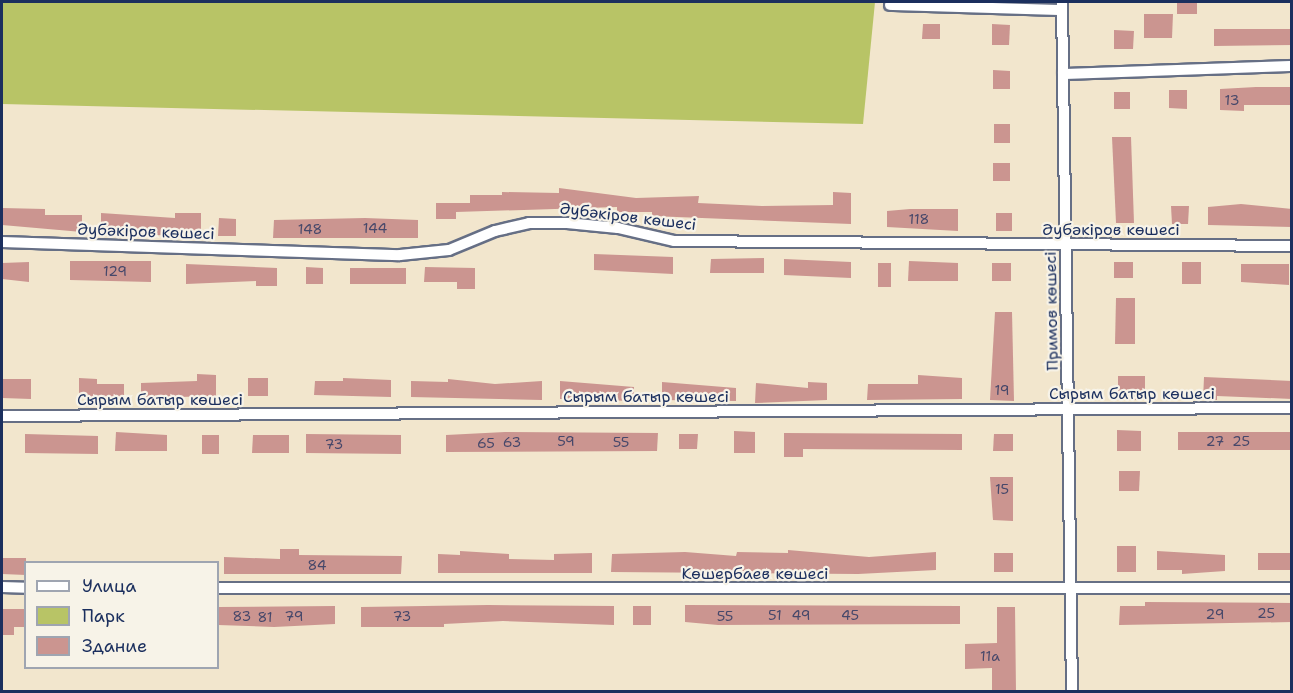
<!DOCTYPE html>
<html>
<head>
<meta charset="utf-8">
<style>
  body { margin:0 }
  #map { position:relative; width:1293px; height:693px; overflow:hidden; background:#f2e6cd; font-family:"Shantell Sans",sans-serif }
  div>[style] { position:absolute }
  .green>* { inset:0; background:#b8c466 }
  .building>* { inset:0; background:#cb9590 }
  .roads { filter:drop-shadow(2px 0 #666f85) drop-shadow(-2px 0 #666f85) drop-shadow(0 2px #666f85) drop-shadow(0 -2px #666f85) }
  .minor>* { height:10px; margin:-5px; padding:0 5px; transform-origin:5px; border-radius:5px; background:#fff }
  span { translate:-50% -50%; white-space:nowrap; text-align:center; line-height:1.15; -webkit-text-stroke:4.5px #f7f3e8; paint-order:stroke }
  .number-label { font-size:14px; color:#47486a }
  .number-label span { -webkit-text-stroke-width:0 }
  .street-label { font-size:16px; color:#1b2f5e }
  .frame { position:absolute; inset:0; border:3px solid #1b2f5e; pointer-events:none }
  .legend { position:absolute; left:24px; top:561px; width:195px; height:108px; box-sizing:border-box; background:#f7f3e8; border:2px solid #9fa5b1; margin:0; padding:8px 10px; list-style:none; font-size:18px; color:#1b2f5e }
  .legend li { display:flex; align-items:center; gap:12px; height:30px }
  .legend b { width:30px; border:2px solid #9fa5b1 }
</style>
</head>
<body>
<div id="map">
  <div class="green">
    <div style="clip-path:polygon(2px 2px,875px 2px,863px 124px,2px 104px)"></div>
  </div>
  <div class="building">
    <div style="clip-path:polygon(1177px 2px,1197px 2px,1197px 14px,1177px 14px)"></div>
    <div style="clip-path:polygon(1144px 14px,1173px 14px,1172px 38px,1144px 38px)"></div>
    <div style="clip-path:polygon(923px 24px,940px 24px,940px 39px,922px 39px)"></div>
    <div style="clip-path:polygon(992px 24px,1010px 25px,1009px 45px,992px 45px)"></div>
    <div style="clip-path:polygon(1214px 29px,1292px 29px,1292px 45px,1214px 46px)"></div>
    <div style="clip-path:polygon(1114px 30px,1134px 31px,1133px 49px,1114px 49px)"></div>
    <div style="clip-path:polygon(993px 70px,1010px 71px,1010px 89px,993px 89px)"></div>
    <div style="clip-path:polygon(1256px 87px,1292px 87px,1292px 105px,1244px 105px,1244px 111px,1220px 110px,1220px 89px)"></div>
    <div style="clip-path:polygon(1169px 90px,1187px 90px,1187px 109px,1169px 108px)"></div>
    <div style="clip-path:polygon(1114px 92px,1130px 92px,1130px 109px,1114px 109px)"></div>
    <div style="clip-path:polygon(994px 124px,1010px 124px,1010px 143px,994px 143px)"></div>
    <div style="clip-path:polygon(1112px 137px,1131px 137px,1134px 223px,1116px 223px)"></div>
    <div style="clip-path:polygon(993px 163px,1010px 163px,1010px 181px,993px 181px)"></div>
    <div style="clip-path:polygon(559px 188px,636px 198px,699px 196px,698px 203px,762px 206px,833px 205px,833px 192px,851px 193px,851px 224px,652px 216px,652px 212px,617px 212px,617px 207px,456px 212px,456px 219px,436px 219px,436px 203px,470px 203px,470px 195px,502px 195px,502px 192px,559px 193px)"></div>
    <div style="clip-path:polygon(1241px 204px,1292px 209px,1292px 227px,1208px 225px,1208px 207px)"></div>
    <div style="clip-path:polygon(1171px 206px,1189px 206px,1188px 224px,1172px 224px)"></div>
    <div style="clip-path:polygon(2px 208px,45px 209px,45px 215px,82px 215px,82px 232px,2px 225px)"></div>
    <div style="clip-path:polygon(910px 209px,958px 209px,958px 231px,887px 227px,887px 211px)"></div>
    <div style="clip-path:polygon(101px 213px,175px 218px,175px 213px,201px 213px,201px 236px,101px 234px)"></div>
    <div style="clip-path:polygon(996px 213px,1012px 213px,1012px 231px,996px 231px)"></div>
    <div style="clip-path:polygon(219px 218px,236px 219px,236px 236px,218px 236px)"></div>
    <div style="clip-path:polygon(365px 218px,418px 220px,418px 238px,273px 238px,274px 220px)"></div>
    <div style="clip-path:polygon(594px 254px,673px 257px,673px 274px,594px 270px)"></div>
    <div style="clip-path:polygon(764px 258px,764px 273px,710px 273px,711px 259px)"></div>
    <div style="clip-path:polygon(784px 259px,851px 262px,851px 278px,784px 275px)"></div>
    <div style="clip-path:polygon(70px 261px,151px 261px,151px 282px,70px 280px)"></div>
    <div style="clip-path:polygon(909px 261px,958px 263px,958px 281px,908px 281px)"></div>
    <div style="clip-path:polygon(29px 262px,29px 282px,2px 279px,2px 263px)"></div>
    <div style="clip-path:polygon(1114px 262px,1133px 262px,1133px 278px,1114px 278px)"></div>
    <div style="clip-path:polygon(1182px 262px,1201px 262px,1201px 284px,1182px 284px)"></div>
    <div style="clip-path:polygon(878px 263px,891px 263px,891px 287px,878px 287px)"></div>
    <div style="clip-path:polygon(992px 263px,1011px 263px,1011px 281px,992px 281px)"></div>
    <div style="clip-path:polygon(186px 264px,277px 268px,277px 286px,256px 286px,256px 281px,186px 284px)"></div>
    <div style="clip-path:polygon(1241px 264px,1289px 264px,1289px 285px,1241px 282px)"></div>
    <div style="clip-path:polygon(306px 267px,323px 268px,323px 284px,306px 284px)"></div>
    <div style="clip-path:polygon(425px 267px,475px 268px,475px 289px,457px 289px,457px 282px,424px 282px)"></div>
    <div style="clip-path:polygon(350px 268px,406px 268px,406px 284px,350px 284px)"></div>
    <div style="clip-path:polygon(1116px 298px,1135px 298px,1135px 344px,1115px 344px)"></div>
    <div style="clip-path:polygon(995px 312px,1012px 312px,1014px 401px,990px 400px)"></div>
    <div style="clip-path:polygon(197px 374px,216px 375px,216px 396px,141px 398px,141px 383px,197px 381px)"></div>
    <div style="clip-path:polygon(918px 375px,962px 378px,962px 399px,867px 400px,868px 384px,918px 384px)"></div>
    <div style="clip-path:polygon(1118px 376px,1145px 376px,1145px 400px,1118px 400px)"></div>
    <div style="clip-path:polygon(1204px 377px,1292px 381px,1292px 399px,1217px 396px,1217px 400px,1203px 400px)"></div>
    <div style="clip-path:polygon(79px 378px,97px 379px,97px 384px,124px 384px,124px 400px,79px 397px)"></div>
    <div style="clip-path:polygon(248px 378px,268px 378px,268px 396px,248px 396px)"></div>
    <div style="clip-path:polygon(343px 378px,391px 380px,391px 397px,314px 395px,315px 381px,343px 381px)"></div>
    <div style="clip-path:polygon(2px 379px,31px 379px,31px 399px,2px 398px)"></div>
    <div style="clip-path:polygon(448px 379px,495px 384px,542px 381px,542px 400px,411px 397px,411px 381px,448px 382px)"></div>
    <div style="clip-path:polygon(560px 381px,634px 387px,634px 401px,560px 399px)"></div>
    <div style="clip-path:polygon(662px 382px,736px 388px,736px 401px,662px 400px)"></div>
    <div style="clip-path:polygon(808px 382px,827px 383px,827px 400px,755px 403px,756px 383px,808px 388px)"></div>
    <div style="clip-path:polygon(1117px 430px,1141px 431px,1141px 451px,1117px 451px)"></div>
    <div style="clip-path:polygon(734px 431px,755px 432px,755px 453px,734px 453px)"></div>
    <div style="clip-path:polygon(116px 432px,167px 435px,167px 451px,115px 451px)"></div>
    <div style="clip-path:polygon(505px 432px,658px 433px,657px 451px,446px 452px,446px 435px)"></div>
    <div style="clip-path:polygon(1178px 432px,1292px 432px,1292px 450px,1178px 450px)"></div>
    <div style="clip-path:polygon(784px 433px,962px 434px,962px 450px,803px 449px,803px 457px,784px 457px)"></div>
    <div style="clip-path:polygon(25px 434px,98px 436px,98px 454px,25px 453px)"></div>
    <div style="clip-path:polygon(306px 434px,401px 435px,401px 454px,306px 453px)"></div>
    <div style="clip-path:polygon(679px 434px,698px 434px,697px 449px,679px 449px)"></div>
    <div style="clip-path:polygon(994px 434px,1013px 434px,1013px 451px,993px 451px)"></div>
    <div style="clip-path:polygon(202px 435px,219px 435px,219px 454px,202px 454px)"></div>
    <div style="clip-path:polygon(253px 435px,289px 435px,289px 453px,252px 453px)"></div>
    <div style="clip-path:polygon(1119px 471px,1140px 471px,1139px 491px,1119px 491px)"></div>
    <div style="clip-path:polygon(990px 477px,1013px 477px,1013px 521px,993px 520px)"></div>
    <div style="clip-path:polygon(1117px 546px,1136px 546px,1136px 572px,1117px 572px)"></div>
    <div style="clip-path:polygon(280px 549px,299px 549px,299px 555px,402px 556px,401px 574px,224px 574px,224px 557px,280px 559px)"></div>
    <div style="clip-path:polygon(788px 550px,869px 557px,936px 552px,936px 570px,858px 574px,611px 572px,612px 554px,685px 552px,736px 556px,737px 552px,788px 553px)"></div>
    <div style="clip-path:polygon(460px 551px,509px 554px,509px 559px,554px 560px,554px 554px,592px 553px,592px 573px,438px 573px,438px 554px,460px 555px)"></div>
    <div style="clip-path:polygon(1157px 551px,1225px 555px,1225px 571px,1182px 574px,1182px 570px,1157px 570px)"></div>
    <div style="clip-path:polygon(994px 553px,1013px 553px,1013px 572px,994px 572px)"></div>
    <div style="clip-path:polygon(1258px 553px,1292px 553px,1292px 570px,1258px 570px)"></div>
    <div style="clip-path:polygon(2px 558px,26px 558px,26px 575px,2px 574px)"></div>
    <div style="clip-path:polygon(1145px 602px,1292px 603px,1292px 622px,1119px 625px,1120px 606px,1145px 606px)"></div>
    <div style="clip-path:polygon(488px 605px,614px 606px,614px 625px,503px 621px,444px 624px,444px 627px,361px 627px,361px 607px)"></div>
    <div style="clip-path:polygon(685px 605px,960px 606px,960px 624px,718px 625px,685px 622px)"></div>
    <div style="clip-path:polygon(335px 606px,335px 624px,274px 627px,218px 625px,218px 607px)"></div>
    <div style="clip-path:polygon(633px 606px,651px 606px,651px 625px,633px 625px)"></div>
    <div style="clip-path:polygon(997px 607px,1015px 607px,1016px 692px,992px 692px,992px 668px,965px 669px,965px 644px,997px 643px)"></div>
    <div style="clip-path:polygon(2px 609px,26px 609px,26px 627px,14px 627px,14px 635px,2px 635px)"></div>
  </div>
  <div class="roads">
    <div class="minor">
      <div style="left:1062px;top:2px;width:690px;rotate:89.17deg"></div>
      <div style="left:890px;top:5px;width:172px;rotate:1.7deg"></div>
      <div style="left:1063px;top:74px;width:229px;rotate:-2deg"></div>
      <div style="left:2px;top:242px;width:398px;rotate:1.9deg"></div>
      <div style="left:400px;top:255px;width:49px;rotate:-5.8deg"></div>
      <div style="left:449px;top:250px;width:50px;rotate:-22.4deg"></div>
      <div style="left:495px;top:231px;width:35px;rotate:-13deg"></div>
      <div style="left:529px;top:223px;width:38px"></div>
      <div style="left:567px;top:223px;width:51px;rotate:5.6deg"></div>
      <div style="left:618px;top:228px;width:57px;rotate:13.1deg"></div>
      <div style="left:674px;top:241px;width:618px;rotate:0.46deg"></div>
      <div style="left:2px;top:416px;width:1290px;rotate:-0.36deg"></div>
      <div style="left:2px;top:587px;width:24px;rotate:2deg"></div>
      <div style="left:218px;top:588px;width:1074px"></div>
    </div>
  </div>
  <div class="number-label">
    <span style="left:1232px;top:100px">13</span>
    <span style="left:919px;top:219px">118</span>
    <span style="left:375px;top:228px">144</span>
    <span style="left:310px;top:229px">148</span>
    <span style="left:115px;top:271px">129</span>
    <span style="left:1002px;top:390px">19</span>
    <span style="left:566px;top:441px">59</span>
    <span style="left:1215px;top:441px">27</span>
    <span style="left:1241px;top:441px">25</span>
    <span style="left:512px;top:442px">63</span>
    <span style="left:621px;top:442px">55</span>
    <span style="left:486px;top:443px">65</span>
    <span style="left:334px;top:444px">73</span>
    <span style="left:1002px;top:489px">15</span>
    <span style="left:317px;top:565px">84</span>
    <span style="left:1266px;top:613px">25</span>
    <span style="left:1215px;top:614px">29</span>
    <span style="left:775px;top:615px">51</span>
    <span style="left:801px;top:615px">49</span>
    <span style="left:850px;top:615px">45</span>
    <span style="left:242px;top:616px">83</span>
    <span style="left:294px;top:616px">79</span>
    <span style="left:402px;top:616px">73</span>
    <span style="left:725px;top:616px">55</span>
    <span style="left:265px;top:617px">81</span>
    <span style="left:990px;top:656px">11а</span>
  </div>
  <div class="street-label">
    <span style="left:628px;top:217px;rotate:7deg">Әубәкіров көшесі</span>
    <span style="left:1111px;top:230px">Әубәкіров көшесі</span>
    <span style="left:146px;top:232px;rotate:2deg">Әубәкіров көшесі</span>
    <span style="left:1052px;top:311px;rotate:-91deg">Примов көшесі</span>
    <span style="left:1132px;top:394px">Сырым батыр көшесі</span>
    <span style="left:646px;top:397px">Сырым батыр көшесі</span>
    <span style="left:160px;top:400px">Сырым батыр көшесі</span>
    <span style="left:755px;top:574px">Көшербаев көшесі</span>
  </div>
  <div class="frame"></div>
  <ul class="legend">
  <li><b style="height:8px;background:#fff"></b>Улица</li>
  <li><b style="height:16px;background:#b8c466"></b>Парк</li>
  <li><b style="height:16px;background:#cb9590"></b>Здание</li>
  </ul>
</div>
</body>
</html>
